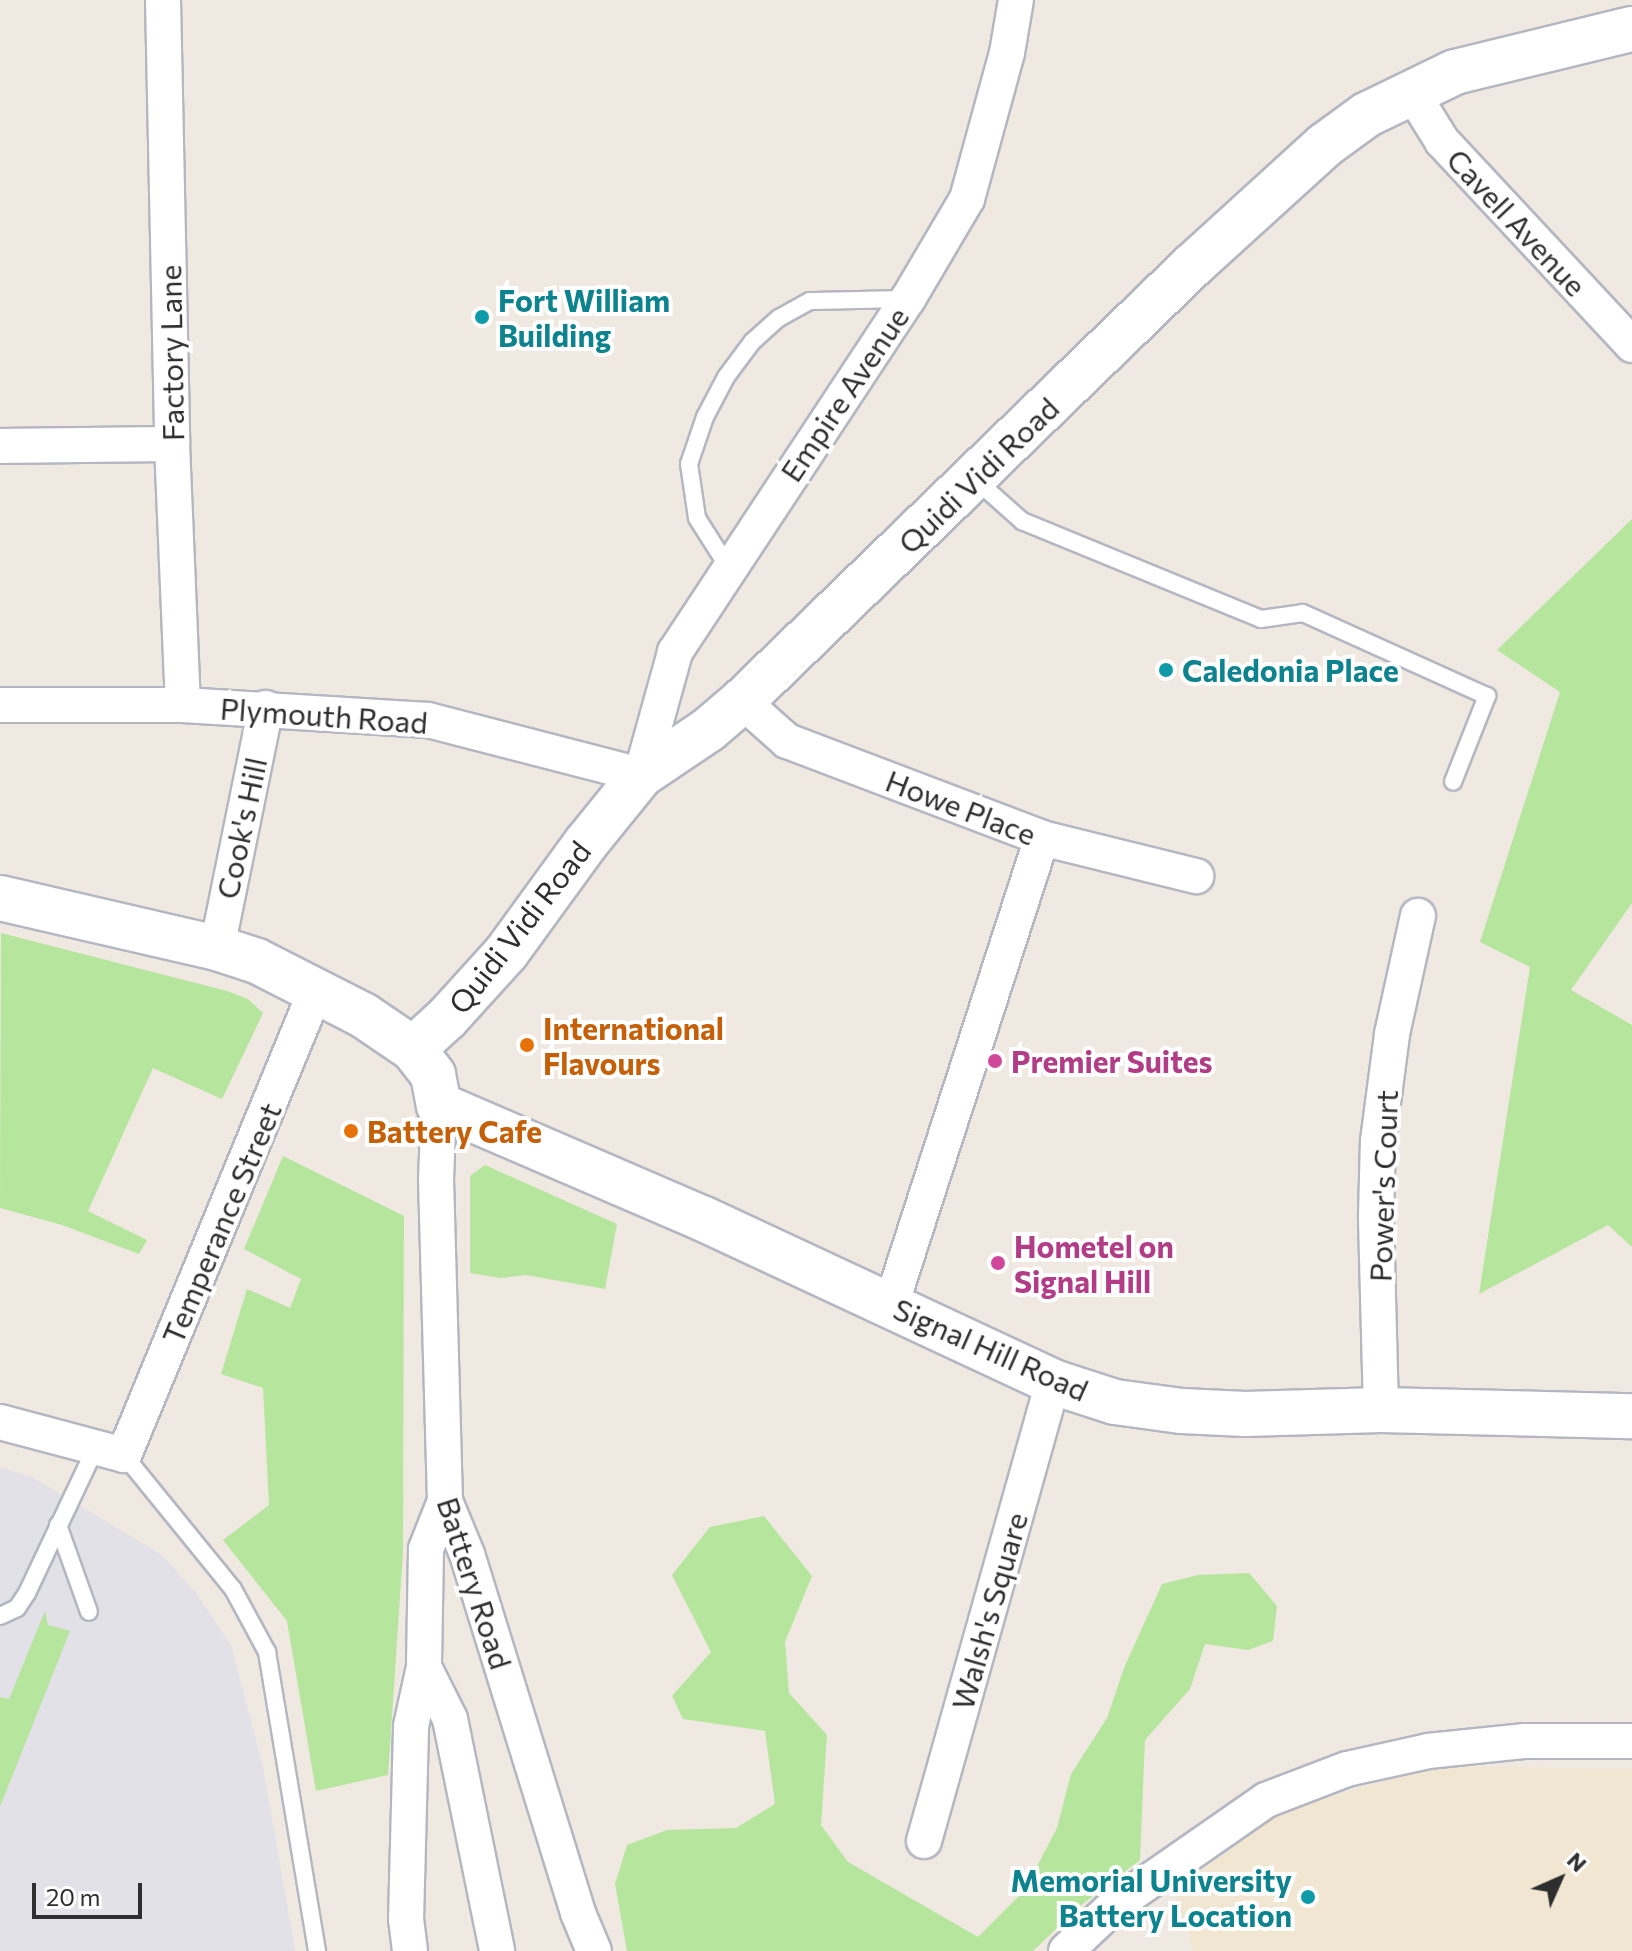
<!DOCTYPE html>
<html>
<head>
<meta charset="utf-8">
<style>
  body { margin:0 }
  #map { position:relative; width:1632px; height:1951px; overflow:hidden; background:#efe9e1; font-family:Commissioner,sans-serif }
  div>[style] { position:absolute }
  .industrial>* { inset:0; background:#e3e1e8 }
  .education>* { inset:0; background:#f0e6d1 }
  .green>* { inset:0; background:#b6e59e }
  .roads { filter:drop-shadow(2px 0 #b4b7c1) drop-shadow(-2px 0 #b4b7c1) drop-shadow(0 2px #b4b7c1) drop-shadow(0 -2px #b4b7c1) }
  .lane>* { height:16px; margin:-8px; padding:0 8px; transform-origin:8px; border-radius:8px; background:#fff }
  .street>* { height:34px; margin:-17px; padding:0 17px; transform-origin:17px; border-radius:17px; background:#fff }
  .secondary>* { height:44px; margin:-22px; padding:0 22px; transform-origin:22px; border-radius:22px; background:#fff }
  .dots>* { width:22px; height:22px; translate:-50% -50%; box-sizing:border-box; border:4px solid #fff; border-radius:50% }
  span { translate:-50% -50%; white-space:nowrap; text-align:center; line-height:1.15; -webkit-text-stroke:8px #fff; paint-order:stroke }
  .street-label { font-size:30px; color:#2e2e2e }
  .culture-label { font-size:30px; color:#0d838f; font-weight:700 }
  .left { translate:0 -50%; text-align:left }
  .right { translate:-100% -50%; text-align:right }
  .food-label { font-size:30px; color:#c56008; font-weight:700 }
  .hotel-label { font-size:30px; color:#b23c85; font-weight:700 }
  .north { position:absolute; left:1520px; top:1839px; width:80px; height:80px; -webkit-text-stroke:6px #fff; paint-order:stroke; rotate:45deg; font-size:22px; font-weight:700; line-height:32px; text-align:center; color:#2e2e2e }
  .north::after { content:''; display:block; margin:auto; width:28px; height:36px; background:#2e2e2e; clip-path:polygon(50% 0,100% 100%,50% 72%,0 100%) }
  .scale { position:absolute; left:32px; top:1883px; width:110px; height:36px; box-sizing:border-box; border:4px solid #2e2e2e; border-top:0; padding-left:10px; font-size:24px; line-height:28px; white-space:nowrap; color:#2e2e2e; -webkit-text-stroke:6px #fff; paint-order:stroke }
</style>
</head>
<body>
<div id="map">
  <div class="industrial">
    <div style="clip-path:polygon(0 1467px,32px 1477px,162px 1555px,196px 1593px,231px 1645px,263px 1767px,295px 1951px,0 1951px)"></div>
  </div>
  <div class="education">
    <div style="clip-path:polygon(1439px 1766px,1632px 1769px,1632px 1951px,1193px 1951px,1174px 1891px,1284px 1810px)"></div>
  </div>
  <div class="green">
    <div style="clip-path:polygon(1632px 519px,1632px 903px,1571px 990px,1632px 1025px,1632px 1247px,1608px 1225px,1479px 1294px,1530px 967px,1480px 942px,1560px 692px,1497px 650px)"></div>
    <div style="clip-path:polygon(1px 933px,227px 991px,248px 999px,263px 1013px,222px 1099px,153px 1068px,88px 1211px,147px 1240px,139px 1254px,62px 1225px,0 1208px)"></div>
    <div style="clip-path:polygon(283px 1156px,404px 1216px,403px 1552px,388px 1775px,316px 1791px,287px 1621px,223px 1540px,269px 1505px,263px 1388px,221px 1374px,247px 1289px,290px 1308px,301px 1279px,244px 1249px)"></div>
    <div style="clip-path:polygon(485px 1165px,617px 1224px,605px 1289px,526px 1275px,501px 1278px,470px 1273px,470px 1176px)"></div>
    <div style="clip-path:polygon(764px 1516px,812px 1576px,785px 1642px,789px 1693px,827px 1735px,821px 1825px,848px 1862px,978px 1937px,1024px 1891px,1057px 1828px,1071px 1774px,1107px 1718px,1124px 1668px,1162px 1584px,1198px 1575px,1249px 1573px,1277px 1606px,1273px 1641px,1248px 1650px,1205px 1644px,1190px 1689px,1145px 1740px,1140px 1860px,1080px 1906px,1033px 1951px,627px 1951px,615px 1884px,627px 1845px,667px 1830px,736px 1828px,775px 1804px,765px 1731px,683px 1719px,672px 1696px,711px 1652px,672px 1575px,710px 1527px)"></div>
    <div style="clip-path:polygon(45px 1611px,48px 1625px,70px 1631px,0 1807px,0 1697px,9px 1699px)"></div>
  </div>
  <div class="roads">
    <div class="lane">
      <div style="left:976px;top:480px;width:62px;rotate:41.7deg"></div>
      <div style="left:1022px;top:521px;width:258px;rotate:22.3deg"></div>
      <div style="left:1261px;top:619px;width:42px;rotate:-8.1deg"></div>
      <div style="left:1303px;top:613px;width:202px;rotate:24.3deg"></div>
      <div style="left:1487px;top:696px;width:92px;rotate:111.6deg"></div>
      <div style="left:728px;top:567px;width:58px;rotate:-122.3deg"></div>
      <div style="left:697px;top:518px;width:55px;rotate:-98.4deg"></div>
      <div style="left:689px;top:464px;width:50px;rotate:-71.2deg"></div>
      <div style="left:705px;top:417px;width:45px;rotate:-62.3deg"></div>
      <div style="left:726px;top:377px;width:44px;rotate:-53.4deg"></div>
      <div style="left:752px;top:342px;width:36px;rotate:-42deg"></div>
      <div style="left:779px;top:318px;width:35px;rotate:-29deg"></div>
      <div style="left:810px;top:301px;width:96px;rotate:-1.2deg"></div>
      <div style="left:124px;top:1455px;width:173px;rotate:50.9deg"></div>
      <div style="left:233px;top:1589px;width:72px;rotate:61.6deg"></div>
      <div style="left:267px;top:1652px;width:303px;rotate:80.5deg"></div>
      <div style="left:58px;top:1525px;width:92px;rotate:70.4deg"></div>
      <div style="left:0;top:1616px;width:19px;rotate:-25deg"></div>
      <div style="left:17px;top:1608px;width:18px;rotate:-56deg"></div>
      <div style="left:27px;top:1593px;width:161px;rotate:-64.7deg"></div>
    </div>
    <div class="street">
      <div style="left:163px;top:0;width:444px;rotate:88.8deg"></div>
      <div style="left:172px;top:444px;width:261px;rotate:87.6deg"></div>
      <div style="left:1411px;top:91px;width:59px;rotate:58.2deg"></div>
      <div style="left:1442px;top:141px;width:279px;rotate:47deg"></div>
      <div style="left:0;top:446px;width:172px;rotate:-0.7deg"></div>
      <div style="left:742px;top:701px;width:60px;rotate:41.6deg"></div>
      <div style="left:787px;top:741px;width:273px;rotate:20.8deg"></div>
      <div style="left:1042px;top:838px;width:159px;rotate:13.9deg"></div>
      <div style="left:0;top:705px;width:183px"></div>
      <div style="left:183px;top:705px;width:245px;rotate:3.5deg"></div>
      <div style="left:428px;top:720px;width:220px;rotate:14.5deg"></div>
      <div style="left:641px;top:775px;width:128px;rotate:-74.5deg"></div>
      <div style="left:675px;top:652px;width:423px;rotate:-56.6deg"></div>
      <div style="left:908px;top:299px;width:116px;rotate:-59.5deg"></div>
      <div style="left:967px;top:199px;width:151px;rotate:-74.7deg"></div>
      <div style="left:1007px;top:53px;width:54px;rotate:-80.4deg"></div>
      <div style="left:217px;top:948px;width:245px;rotate:-78.5deg"></div>
      <div style="left:439px;top:1105px;width:74px;rotate:92.3deg"></div>
      <div style="left:436px;top:1179px;width:322px;rotate:88.4deg"></div>
      <div style="left:445px;top:1501px;width:57px;rotate:67.5deg"></div>
      <div style="left:467px;top:1554px;width:376px;rotate:72.8deg"></div>
      <div style="left:578px;top:1913px;width:41px;rotate:67.2deg"></div>
      <div style="left:891px;top:1305px;width:491px;rotate:-72.1deg"></div>
      <div style="left:1381px;top:1410px;width:195px;rotate:-91.5deg"></div>
      <div style="left:1376px;top:1215px;width:74px;rotate:-88.5deg"></div>
      <div style="left:1378px;top:1141px;width:108px;rotate:-82.5deg"></div>
      <div style="left:1392px;top:1034px;width:121px;rotate:-77.6deg"></div>
      <div style="left:0;top:1422px;width:128px;rotate:14.9deg"></div>
      <div style="left:124px;top:1455px;width:503px;rotate:-67.56deg"></div>
      <div style="left:445px;top:1501px;width:52px;rotate:111.6deg"></div>
      <div style="left:426px;top:1549px;width:118px;rotate:91deg"></div>
      <div style="left:424px;top:1667px;width:58px;rotate:63.4deg"></div>
      <div style="left:450px;top:1719px;width:237px;rotate:78.5deg"></div>
      <div style="left:924px;top:1841px;width:477px;rotate:-74.3deg"></div>
      <div style="left:410px;top:1951px;width:31px;rotate:-97deg"></div>
      <div style="left:406px;top:1920px;width:194px;rotate:-88.5deg"></div>
      <div style="left:411px;top:1726px;width:60px;rotate:-77.6deg"></div>
      <div style="left:1066px;top:1951px;width:67px;rotate:-43.2deg"></div>
      <div style="left:1115px;top:1905px;width:184px;rotate:-34.8deg"></div>
      <div style="left:1266px;top:1800px;width:87px;rotate:-20.9deg"></div>
      <div style="left:1347px;top:1769px;width:83px;rotate:-12.5deg"></div>
      <div style="left:1428px;top:1751px;width:98px;rotate:-5.9deg"></div>
      <div style="left:1525px;top:1741px;width:107px"></div>
    </div>
    <div class="secondary">
      <div style="left:0;top:898px;width:223px;rotate:13deg"></div>
      <div style="left:217px;top:948px;width:42px;rotate:18deg"></div>
      <div style="left:257px;top:961px;width:119px;rotate:27deg"></div>
      <div style="left:363px;top:1015px;width:60px;rotate:34.2deg"></div>
      <div style="left:413px;top:1049px;width:33px;rotate:52deg"></div>
      <div style="left:433px;top:1075px;width:31px;rotate:79deg"></div>
      <div style="left:439px;top:1105px;width:288px;rotate:23.3deg"></div>
      <div style="left:704px;top:1219px;width:385px;rotate:25deg"></div>
      <div style="left:1053px;top:1382px;width:65px;rotate:17.9deg"></div>
      <div style="left:1115px;top:1402px;width:68px;rotate:7.7deg"></div>
      <div style="left:1182px;top:1411px;width:63px;rotate:2.7deg"></div>
      <div style="left:1245px;top:1414px;width:136px;rotate:-1.7deg"></div>
      <div style="left:1381px;top:1410px;width:251px;rotate:1.4deg"></div>
      <div style="left:413px;top:1049px;width:46px;rotate:-42.4deg"></div>
      <div style="left:447px;top:1018px;width:88px;rotate:-47.8deg"></div>
      <div style="left:506px;top:953px;width:136px;rotate:-54deg"></div>
      <div style="left:586px;top:843px;width:87px;rotate:-51deg"></div>
      <div style="left:641px;top:775px;width:81px;rotate:-33.9deg"></div>
      <div style="left:708px;top:730px;width:45px;rotate:-40.5deg"></div>
      <div style="left:742px;top:701px;width:626px;rotate:-44.03deg"></div>
      <div style="left:1192px;top:266px;width:180px;rotate:-42.3deg"></div>
      <div style="left:1325px;top:145px;width:51px;rotate:-36.2deg"></div>
      <div style="left:1366px;top:115px;width:99px;rotate:-25.8deg"></div>
      <div style="left:1455px;top:72px;width:182px;rotate:-13.7deg"></div>
    </div>
  </div>
  <div class="dots">
    <div style="left:482px;top:317px;background:#0f9aa8"></div>
    <div style="left:1166px;top:670px;background:#0f9aa8"></div>
    <div style="left:527px;top:1045px;background:#e8710a"></div>
    <div style="left:995px;top:1061px;background:#d1479c"></div>
    <div style="left:351px;top:1131px;background:#e8710a"></div>
    <div style="left:998px;top:1263px;background:#d1479c"></div>
    <div style="left:1308px;top:1897px;background:#0f9aa8"></div>
  </div>
  <div class="street-label">
    <span style="left:1517px;top:222px;rotate:47deg">Cavell Avenue</span>
    <span style="left:171px;top:353px;rotate:-91deg">Factory Lane</span>
    <span style="left:844px;top:394px;rotate:-56deg">Empire Avenue</span>
    <span style="left:978px;top:475px;rotate:-44deg">Quidi Vidi Road</span>
    <span style="left:324px;top:715px;rotate:4deg">Plymouth Road</span>
    <span style="left:961px;top:807px;rotate:21deg">Howe Place</span>
    <span style="left:241px;top:828px;rotate:-78deg">Cook's Hill</span>
    <span style="left:519px;top:927px;rotate:-52deg">Quidi Vidi Road</span>
    <span style="left:1383px;top:1186px;rotate:-88deg">Power's Court</span>
    <span style="left:221px;top:1223px;rotate:-67deg">Temperance Street</span>
    <span style="left:991px;top:1349px;rotate:24deg">Signal Hill Road</span>
    <span style="left:475px;top:1583px;rotate:72deg">Battery Road</span>
    <span style="left:989px;top:1611px;rotate:-74deg">Walsh's Square</span>
  </div>
  <div class="culture-label">
    <span class="left" style="left:498px;top:317px">Fort William<br>Building</span>
    <span class="left" style="left:1182px;top:670px">Caledonia Place</span>
    <span class="right" style="left:1292px;top:1897px">Memorial University<br>Battery Location</span>
  </div>
  <div class="food-label">
    <span class="left" style="left:543px;top:1045px">International<br>Flavours</span>
    <span class="left" style="left:367px;top:1131px">Battery Cafe</span>
  </div>
  <div class="hotel-label">
    <span class="left" style="left:1011px;top:1061px">Premier Suites</span>
    <span class="left" style="left:1014px;top:1263px">Hometel on<br>Signal Hill</span>
  </div>
  <div class="north">N</div>
  <div class="scale">20 m</div>
</div>
</body>
</html>
